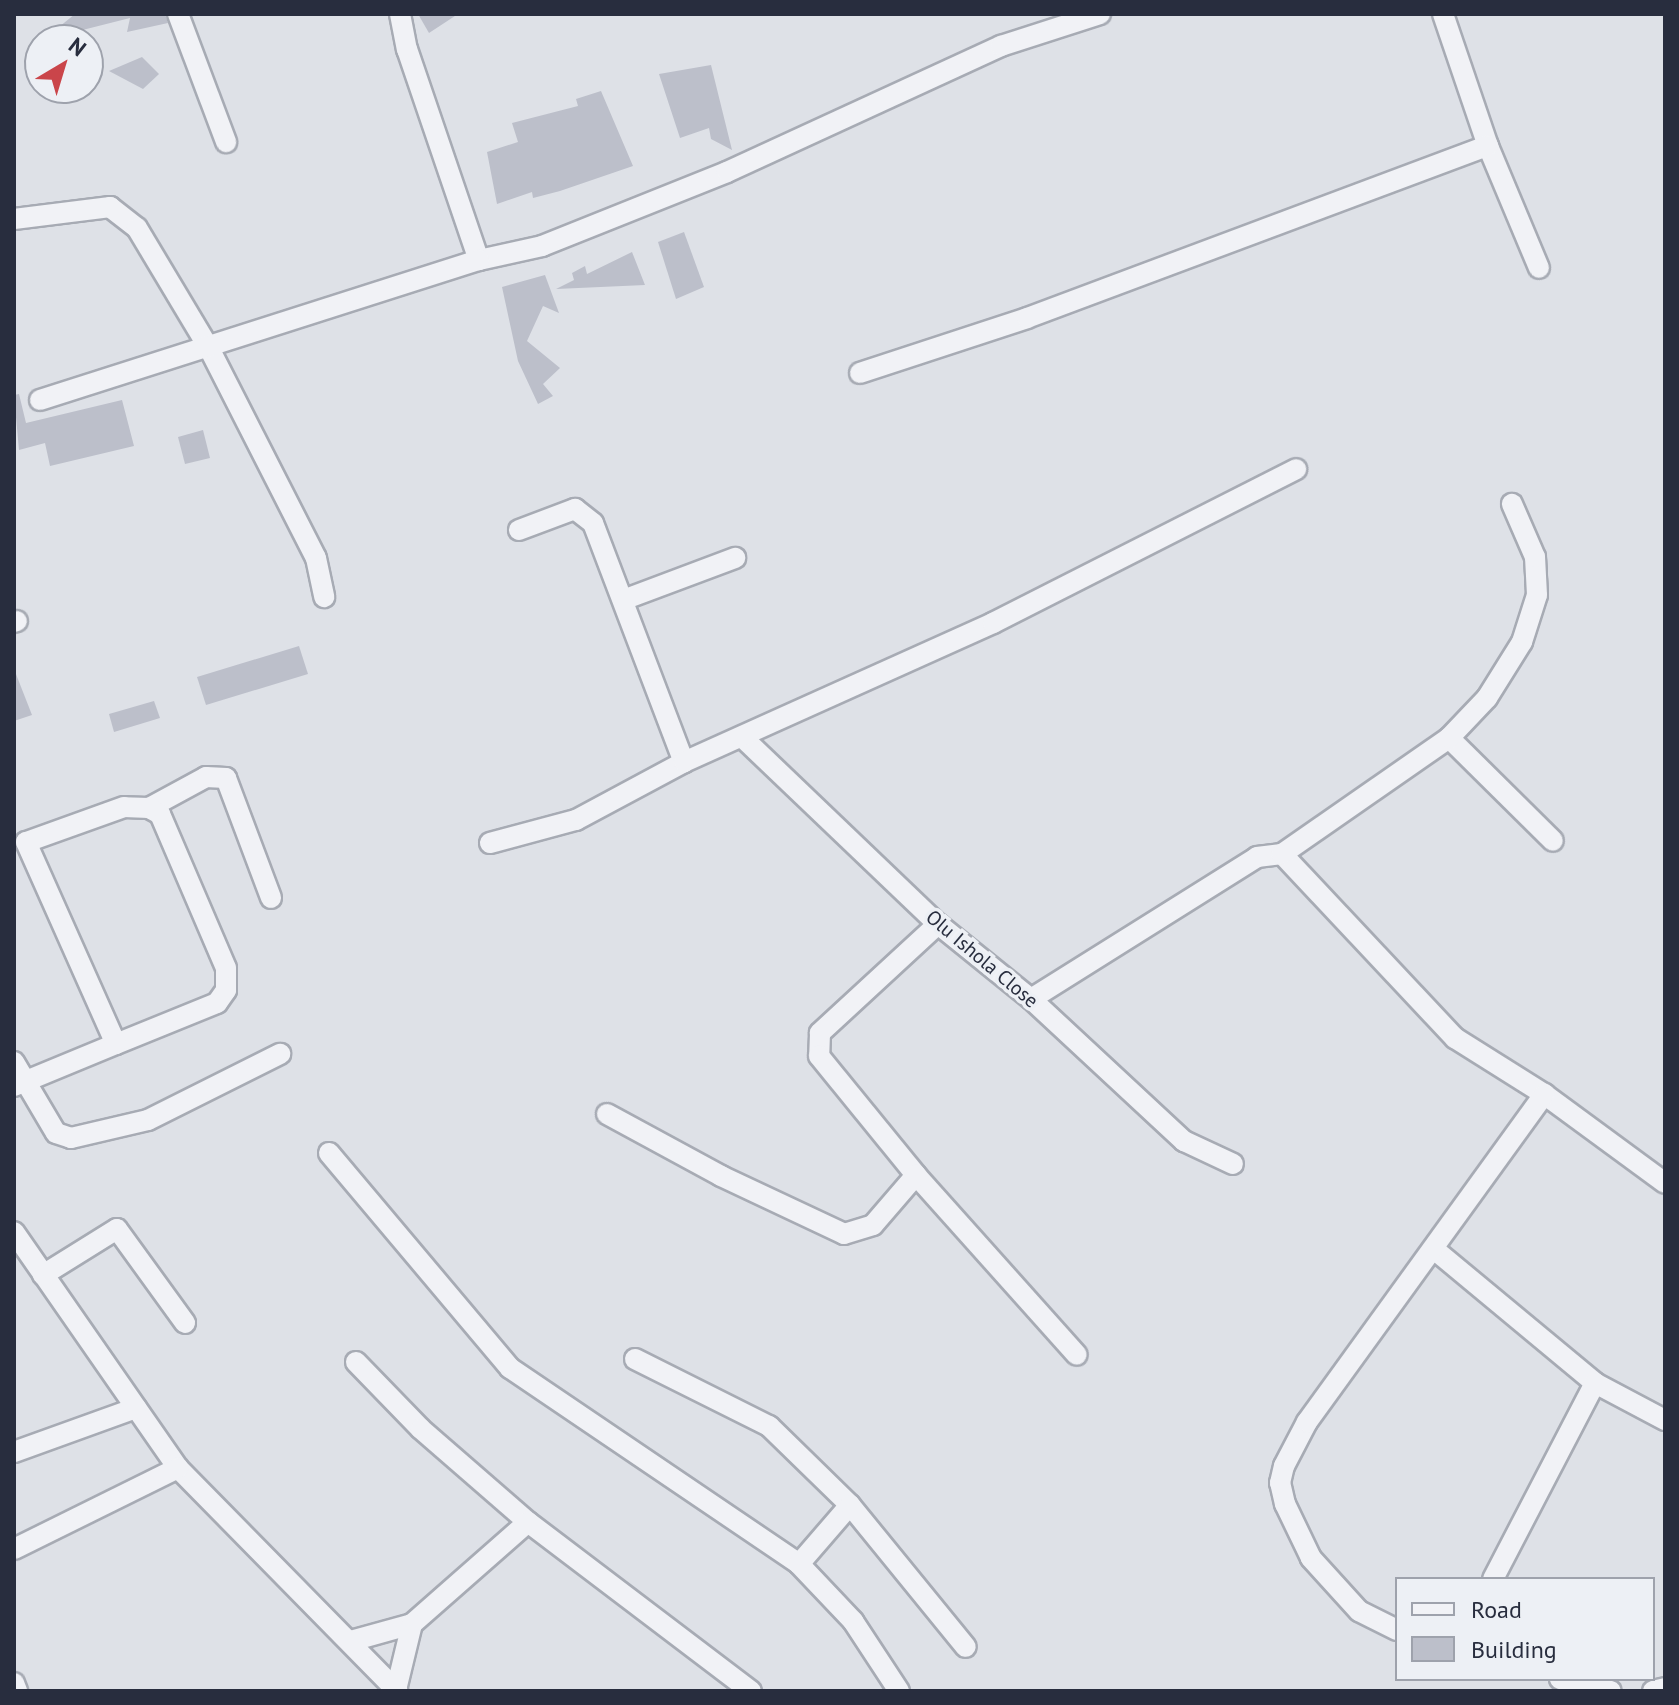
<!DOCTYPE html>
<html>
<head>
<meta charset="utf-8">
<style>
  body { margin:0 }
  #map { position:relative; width:1679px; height:1705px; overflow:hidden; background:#dee1e7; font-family:"PT Sans",sans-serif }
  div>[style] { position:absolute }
  .building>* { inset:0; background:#bcbfca }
  .roads { filter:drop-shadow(2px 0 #a7abb4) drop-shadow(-2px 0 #a7abb4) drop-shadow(0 2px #a7abb4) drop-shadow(0 -2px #a7abb4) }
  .minor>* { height:20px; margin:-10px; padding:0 10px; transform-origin:10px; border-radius:10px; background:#f1f2f6 }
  span { translate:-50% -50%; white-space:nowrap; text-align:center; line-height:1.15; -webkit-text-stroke:7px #edf0f5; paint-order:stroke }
  .street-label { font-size:20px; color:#282d3e }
  .frame { position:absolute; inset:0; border:16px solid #282d3e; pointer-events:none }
  .legend { position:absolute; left:1395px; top:1577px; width:260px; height:104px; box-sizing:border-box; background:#edf0f5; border:2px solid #9ea2ac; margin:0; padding:10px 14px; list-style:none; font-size:24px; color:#282d3e }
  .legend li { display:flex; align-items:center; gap:16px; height:40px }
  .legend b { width:40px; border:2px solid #9ea2ac }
  .north { position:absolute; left:24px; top:24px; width:80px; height:80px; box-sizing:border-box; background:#edf0f5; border:2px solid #9ea2ac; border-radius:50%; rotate:38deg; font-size:22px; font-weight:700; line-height:32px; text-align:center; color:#282d3e }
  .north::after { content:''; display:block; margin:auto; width:28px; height:36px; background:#ca454a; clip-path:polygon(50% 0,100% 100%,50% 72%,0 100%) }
</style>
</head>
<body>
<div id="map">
  <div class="building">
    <div style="clip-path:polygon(75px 14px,165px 14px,168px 23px,127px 32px,130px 18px,43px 40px)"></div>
    <div style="clip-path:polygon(418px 14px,458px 14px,429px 33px)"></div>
    <div style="clip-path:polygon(142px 57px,159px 74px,143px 89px,109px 71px)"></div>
    <div style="clip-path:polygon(711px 65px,732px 150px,711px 139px,709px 128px,680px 138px,659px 74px)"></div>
    <div style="clip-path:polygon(601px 91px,633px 166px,560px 191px,533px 198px,532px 192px,497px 204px,487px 152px,518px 142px,512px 123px,578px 106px,576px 99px)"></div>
    <div style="clip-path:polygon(684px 232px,704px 287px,676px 299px,658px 242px)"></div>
    <div style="clip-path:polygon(632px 252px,645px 285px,556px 289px,574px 280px,572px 273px,585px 266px,587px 274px)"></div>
    <div style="clip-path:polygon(545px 275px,559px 313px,543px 306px,527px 341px,560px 368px,543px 384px,553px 396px,538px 404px,518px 361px,502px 287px)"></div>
    <div style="clip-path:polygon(19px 394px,26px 423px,122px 400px,134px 446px,50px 466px,45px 443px,19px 450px,14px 395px)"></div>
    <div style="clip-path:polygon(203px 430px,210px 458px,185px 464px,178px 437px)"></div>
    <div style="clip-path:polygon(299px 646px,308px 674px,206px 705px,197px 677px)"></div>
    <div style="clip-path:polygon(14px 669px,32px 715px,14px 721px)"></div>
    <div style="clip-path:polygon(154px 701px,160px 718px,114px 732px,109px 714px)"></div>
  </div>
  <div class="roads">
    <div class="minor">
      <div style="left:178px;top:14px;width:137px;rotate:69.4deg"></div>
      <div style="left:400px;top:14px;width:36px;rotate:79deg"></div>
      <div style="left:407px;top:49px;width:223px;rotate:71.2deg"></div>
      <div style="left:479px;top:260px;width:65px;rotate:-12.5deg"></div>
      <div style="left:542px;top:246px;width:199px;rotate:-21.8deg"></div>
      <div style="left:727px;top:172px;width:302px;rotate:-24.7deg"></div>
      <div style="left:1001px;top:46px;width:104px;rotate:-17.9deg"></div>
      <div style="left:1443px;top:14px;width:139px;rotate:71.2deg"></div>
      <div style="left:1488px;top:146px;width:132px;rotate:67.3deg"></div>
      <div style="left:14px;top:219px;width:97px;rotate:-7.1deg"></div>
      <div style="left:110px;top:207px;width:34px;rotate:38deg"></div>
      <div style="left:137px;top:228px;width:142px;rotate:59.1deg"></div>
      <div style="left:210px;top:350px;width:233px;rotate:63deg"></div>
      <div style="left:316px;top:558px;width:40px;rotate:78deg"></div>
      <div style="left:860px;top:373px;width:176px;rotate:-18.2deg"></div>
      <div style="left:1027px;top:318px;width:492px;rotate:-20.5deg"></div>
      <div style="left:40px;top:400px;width:461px;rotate:-17.7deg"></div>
      <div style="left:519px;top:530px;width:60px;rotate:-20.6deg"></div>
      <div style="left:575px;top:509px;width:23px;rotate:38deg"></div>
      <div style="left:593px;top:523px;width:256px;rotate:69.2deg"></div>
      <div style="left:623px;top:600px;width:120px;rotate:-20.6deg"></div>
      <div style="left:14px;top:622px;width:3px;rotate:-18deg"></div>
      <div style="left:742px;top:737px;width:271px;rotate:43.7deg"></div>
      <div style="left:938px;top:924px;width:119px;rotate:38.9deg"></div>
      <div style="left:1031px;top:999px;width:209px;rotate:42.9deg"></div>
      <div style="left:1184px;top:1141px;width:54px;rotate:25.1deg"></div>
      <div style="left:1449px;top:738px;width:146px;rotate:44.7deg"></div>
      <div style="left:149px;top:808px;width:65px;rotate:-28.5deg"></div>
      <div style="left:206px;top:777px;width:20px;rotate:3deg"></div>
      <div style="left:226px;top:778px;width:128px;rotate:69.4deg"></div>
      <div style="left:490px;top:843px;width:89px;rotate:-15deg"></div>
      <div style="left:576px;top:820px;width:123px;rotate:-28.2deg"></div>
      <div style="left:684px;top:762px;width:339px;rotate:-24.2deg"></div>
      <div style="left:993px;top:623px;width:340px;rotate:-26.9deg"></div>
      <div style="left:1282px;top:854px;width:253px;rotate:46.8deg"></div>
      <div style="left:1455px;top:1038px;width:105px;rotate:32.2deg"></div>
      <div style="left:1544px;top:1094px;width:150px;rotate:36.3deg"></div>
      <div style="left:938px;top:924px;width:161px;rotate:137.3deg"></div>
      <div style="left:820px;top:1033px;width:23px;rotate:92deg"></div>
      <div style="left:819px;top:1056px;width:154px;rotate:50.8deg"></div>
      <div style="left:916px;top:1175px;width:241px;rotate:48.2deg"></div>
      <div style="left:1031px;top:999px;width:267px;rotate:-32.1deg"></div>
      <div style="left:1257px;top:857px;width:25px;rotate:-7deg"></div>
      <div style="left:1282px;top:854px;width:203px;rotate:-34.8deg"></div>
      <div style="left:1449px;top:738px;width:55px;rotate:-46.5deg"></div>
      <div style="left:1487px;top:698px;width:66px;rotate:-58deg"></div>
      <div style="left:1522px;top:642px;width:49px;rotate:-72.3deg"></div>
      <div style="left:1537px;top:595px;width:38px;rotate:-93deg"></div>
      <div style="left:1535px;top:557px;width:58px;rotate:-113.5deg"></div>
      <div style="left:14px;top:1062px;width:82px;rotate:59.4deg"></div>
      <div style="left:56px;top:1133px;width:16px;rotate:18deg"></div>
      <div style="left:71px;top:1138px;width:79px;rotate:-13.2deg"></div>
      <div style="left:148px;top:1120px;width:148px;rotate:-26.6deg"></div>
      <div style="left:14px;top:1086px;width:110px;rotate:-22.4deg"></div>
      <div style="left:116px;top:1044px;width:109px;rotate:-22.1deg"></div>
      <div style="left:217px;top:1003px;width:16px;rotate:-55deg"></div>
      <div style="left:226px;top:990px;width:22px;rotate:-90deg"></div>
      <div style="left:226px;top:968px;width:168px;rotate:-113.2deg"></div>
      <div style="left:160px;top:814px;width:13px;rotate:-151deg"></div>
      <div style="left:149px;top:808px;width:25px;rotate:-178deg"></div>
      <div style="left:124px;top:807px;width:104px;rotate:160.3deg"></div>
      <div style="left:26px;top:842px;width:221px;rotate:66deg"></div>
      <div style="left:607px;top:1114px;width:130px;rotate:28.5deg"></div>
      <div style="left:721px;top:1176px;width:136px;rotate:25.2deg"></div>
      <div style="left:844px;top:1234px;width:30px;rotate:-17deg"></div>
      <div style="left:873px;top:1225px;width:66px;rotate:-49.3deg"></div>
      <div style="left:329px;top:1153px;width:281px;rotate:49.9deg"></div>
      <div style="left:510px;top:1368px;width:349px;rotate:34.1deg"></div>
      <div style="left:799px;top:1564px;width:79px;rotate:46.5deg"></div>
      <div style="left:853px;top:1621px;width:84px;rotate:56.7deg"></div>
      <div style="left:14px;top:1232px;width:287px;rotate:55.2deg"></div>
      <div style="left:178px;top:1468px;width:313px;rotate:45.5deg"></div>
      <div style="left:1435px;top:1250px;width:208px;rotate:39.7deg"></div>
      <div style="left:1595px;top:1383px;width:79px;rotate:27.9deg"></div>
      <div style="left:43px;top:1275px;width:87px;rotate:-31.9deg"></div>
      <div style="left:117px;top:1229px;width:116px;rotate:54.1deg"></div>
      <div style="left:635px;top:1359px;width:150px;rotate:26.6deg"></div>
      <div style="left:769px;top:1426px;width:113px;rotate:44.3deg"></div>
      <div style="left:850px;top:1505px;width:78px;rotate:130.8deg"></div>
      <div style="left:356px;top:1362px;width:93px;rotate:45.9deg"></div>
      <div style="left:421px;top:1429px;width:142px;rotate:41deg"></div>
      <div style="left:528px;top:1522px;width:280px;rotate:37.2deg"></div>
      <div style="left:14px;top:1452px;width:130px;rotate:-19.8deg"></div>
      <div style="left:850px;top:1505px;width:183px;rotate:50.8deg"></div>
      <div style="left:14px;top:1549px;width:183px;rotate:-26.3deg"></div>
      <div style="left:1493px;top:1579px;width:221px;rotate:-62.5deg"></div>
      <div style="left:1397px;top:1630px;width:42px;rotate:-153.4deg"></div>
      <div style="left:1359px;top:1611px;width:72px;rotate:-132.2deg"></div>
      <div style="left:1311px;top:1558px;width:60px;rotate:-115.7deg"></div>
      <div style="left:1285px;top:1504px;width:22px;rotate:-103deg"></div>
      <div style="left:1280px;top:1483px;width:17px;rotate:-77deg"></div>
      <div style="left:1284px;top:1466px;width:50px;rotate:-62.4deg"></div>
      <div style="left:1307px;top:1422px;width:405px;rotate:-54.1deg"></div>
      <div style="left:351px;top:1641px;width:63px;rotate:-15.6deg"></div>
      <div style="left:412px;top:1624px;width:154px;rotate:-41.3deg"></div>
      <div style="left:1560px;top:1679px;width:52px;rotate:13.2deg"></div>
      <div style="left:14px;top:1683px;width:9px;rotate:69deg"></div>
      <div style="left:396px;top:1690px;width:68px;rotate:-76.4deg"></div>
      <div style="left:1653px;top:1691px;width:12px;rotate:-14deg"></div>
    </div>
  </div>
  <div class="street-label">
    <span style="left:982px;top:959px;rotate:40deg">Olu Ishola Close</span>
  </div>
  <div class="frame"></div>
  <ul class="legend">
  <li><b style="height:10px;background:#f1f2f6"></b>Road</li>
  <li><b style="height:22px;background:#bcbfca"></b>Building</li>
  </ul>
  <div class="north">N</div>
</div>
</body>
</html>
